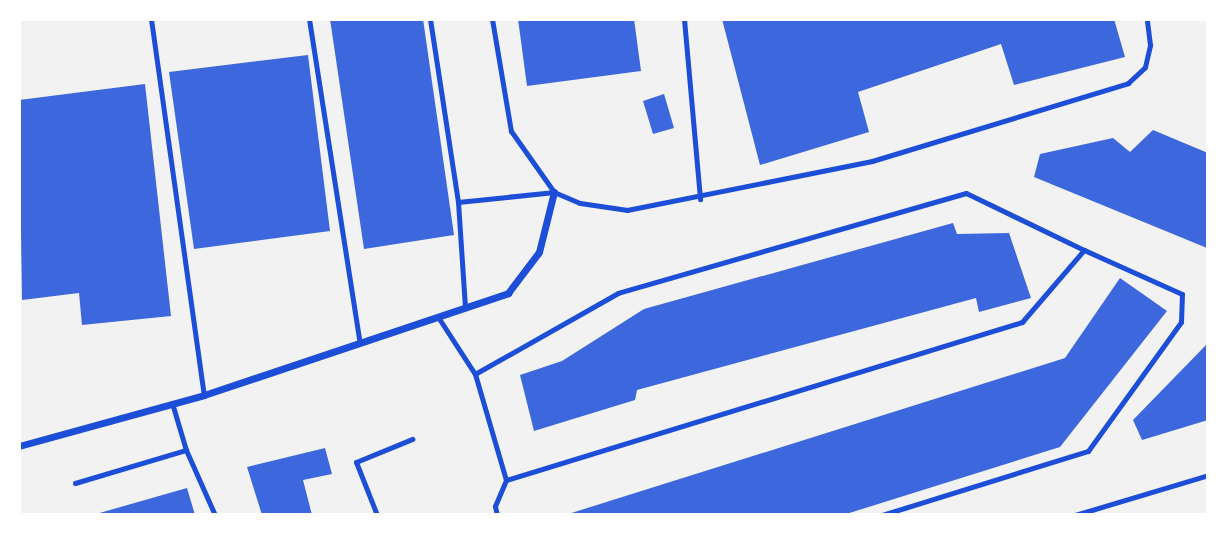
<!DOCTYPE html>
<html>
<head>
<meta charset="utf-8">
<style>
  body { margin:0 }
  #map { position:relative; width:1227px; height:534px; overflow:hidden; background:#f2f2f2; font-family:"Fira Sans Condensed",sans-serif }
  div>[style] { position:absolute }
  .building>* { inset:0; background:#3d67dc }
  .service>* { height:5px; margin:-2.5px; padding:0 2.5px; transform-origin:2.5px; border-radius:2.5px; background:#1d4ed8 }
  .minor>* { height:7px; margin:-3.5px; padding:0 3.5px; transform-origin:3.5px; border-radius:3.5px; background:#1d4ed8 }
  span { translate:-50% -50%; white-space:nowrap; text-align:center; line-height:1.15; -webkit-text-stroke:5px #fff; paint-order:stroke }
  .frame { position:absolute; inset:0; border:21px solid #fff; pointer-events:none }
</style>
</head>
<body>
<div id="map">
  <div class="building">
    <div style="clip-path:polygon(330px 19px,423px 19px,454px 235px,364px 249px)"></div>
    <div style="clip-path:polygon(518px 19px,634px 19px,641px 71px,527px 86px)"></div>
    <div style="clip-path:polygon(722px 19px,1114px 19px,1125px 57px,1014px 85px,1001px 44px,858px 92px,869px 132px,760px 165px)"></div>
    <div style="clip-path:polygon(308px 55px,330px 231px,194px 249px,169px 72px)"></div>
    <div style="clip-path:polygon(145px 84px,171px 316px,82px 325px,79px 293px,22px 300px,19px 100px)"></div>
    <div style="clip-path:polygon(664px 94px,674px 128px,653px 134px,643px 101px)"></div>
    <div style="clip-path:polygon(1153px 130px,1208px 153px,1207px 248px,1034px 177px,1040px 154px,1113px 138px,1130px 152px)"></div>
    <div style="clip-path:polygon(953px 223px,957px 234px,1009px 233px,1031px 298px,979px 312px,976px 298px,637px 390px,635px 400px,534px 431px,520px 375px,562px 361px,644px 309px)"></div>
    <div style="clip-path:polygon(1120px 278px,1167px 311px,1060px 447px,843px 515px,565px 515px,1065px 358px)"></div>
    <div style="clip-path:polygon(1208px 343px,1208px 420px,1142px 440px,1133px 420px)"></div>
    <div style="clip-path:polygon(325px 448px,332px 474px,303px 480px,312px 515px,262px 515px,247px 467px)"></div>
    <div style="clip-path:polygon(187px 488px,195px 515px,97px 515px,96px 514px)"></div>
  </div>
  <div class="service">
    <div style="left:151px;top:19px;width:380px;rotate:82deg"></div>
    <div style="left:309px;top:19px;width:328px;rotate:81.1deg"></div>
    <div style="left:430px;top:19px;width:185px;rotate:81.3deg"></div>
    <div style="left:458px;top:202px;width:97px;rotate:-5.9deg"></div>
    <div style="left:554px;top:192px;width:28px;rotate:23deg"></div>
    <div style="left:580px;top:203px;width:48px;rotate:8.5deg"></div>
    <div style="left:627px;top:210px;width:250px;rotate:-11.3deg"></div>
    <div style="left:872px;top:161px;width:268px;rotate:-16.9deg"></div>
    <div style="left:1128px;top:83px;width:23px;rotate:-43deg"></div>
    <div style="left:1145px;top:67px;width:23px;rotate:-77deg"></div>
    <div style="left:1150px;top:45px;width:26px;rotate:-97deg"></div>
    <div style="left:492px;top:19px;width:114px;rotate:80.4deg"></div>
    <div style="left:511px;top:131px;width:75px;rotate:54.8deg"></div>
    <div style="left:684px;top:19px;width:181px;rotate:84.9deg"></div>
    <div style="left:458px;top:202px;width:106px;rotate:86.2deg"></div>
    <div style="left:438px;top:317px;width:68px;rotate:57deg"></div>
    <div style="left:475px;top:374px;width:110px;rotate:73.7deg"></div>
    <div style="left:506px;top:480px;width:540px;rotate:-17.02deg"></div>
    <div style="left:1022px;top:322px;width:95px;rotate:-49.3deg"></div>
    <div style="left:1084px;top:250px;width:131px;rotate:-154.2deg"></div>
    <div style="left:966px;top:193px;width:362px;rotate:164deg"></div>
    <div style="left:618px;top:293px;width:164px;rotate:150.5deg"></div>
    <div style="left:186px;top:450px;width:71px;rotate:66deg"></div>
    <div style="left:75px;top:483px;width:116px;rotate:-16.6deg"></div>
    <div style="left:186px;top:450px;width:49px;rotate:-106.6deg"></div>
    <div style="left:377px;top:515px;width:57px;rotate:-111.6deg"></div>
    <div style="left:356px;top:462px;width:61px;rotate:-22.3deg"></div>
    <div style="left:497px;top:515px;width:9px;rotate:-103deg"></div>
    <div style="left:495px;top:506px;width:28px;rotate:-67deg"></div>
    <div style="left:882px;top:515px;width:216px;rotate:-17.3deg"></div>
    <div style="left:1088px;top:451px;width:159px;rotate:-54.2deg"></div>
    <div style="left:1181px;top:322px;width:28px;rotate:-88deg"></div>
    <div style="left:1182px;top:294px;width:107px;rotate:-155.8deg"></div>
    <div style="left:1075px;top:515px;width:139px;rotate:-16.7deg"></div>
  </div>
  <div class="minor">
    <div style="left:19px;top:446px;width:192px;rotate:-15.4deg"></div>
    <div style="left:204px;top:395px;width:321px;rotate:-18.5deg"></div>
    <div style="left:508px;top:293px;width:51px;rotate:-52.9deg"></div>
    <div style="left:539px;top:252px;width:62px;rotate:-76deg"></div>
  </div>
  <div class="frame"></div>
</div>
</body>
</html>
